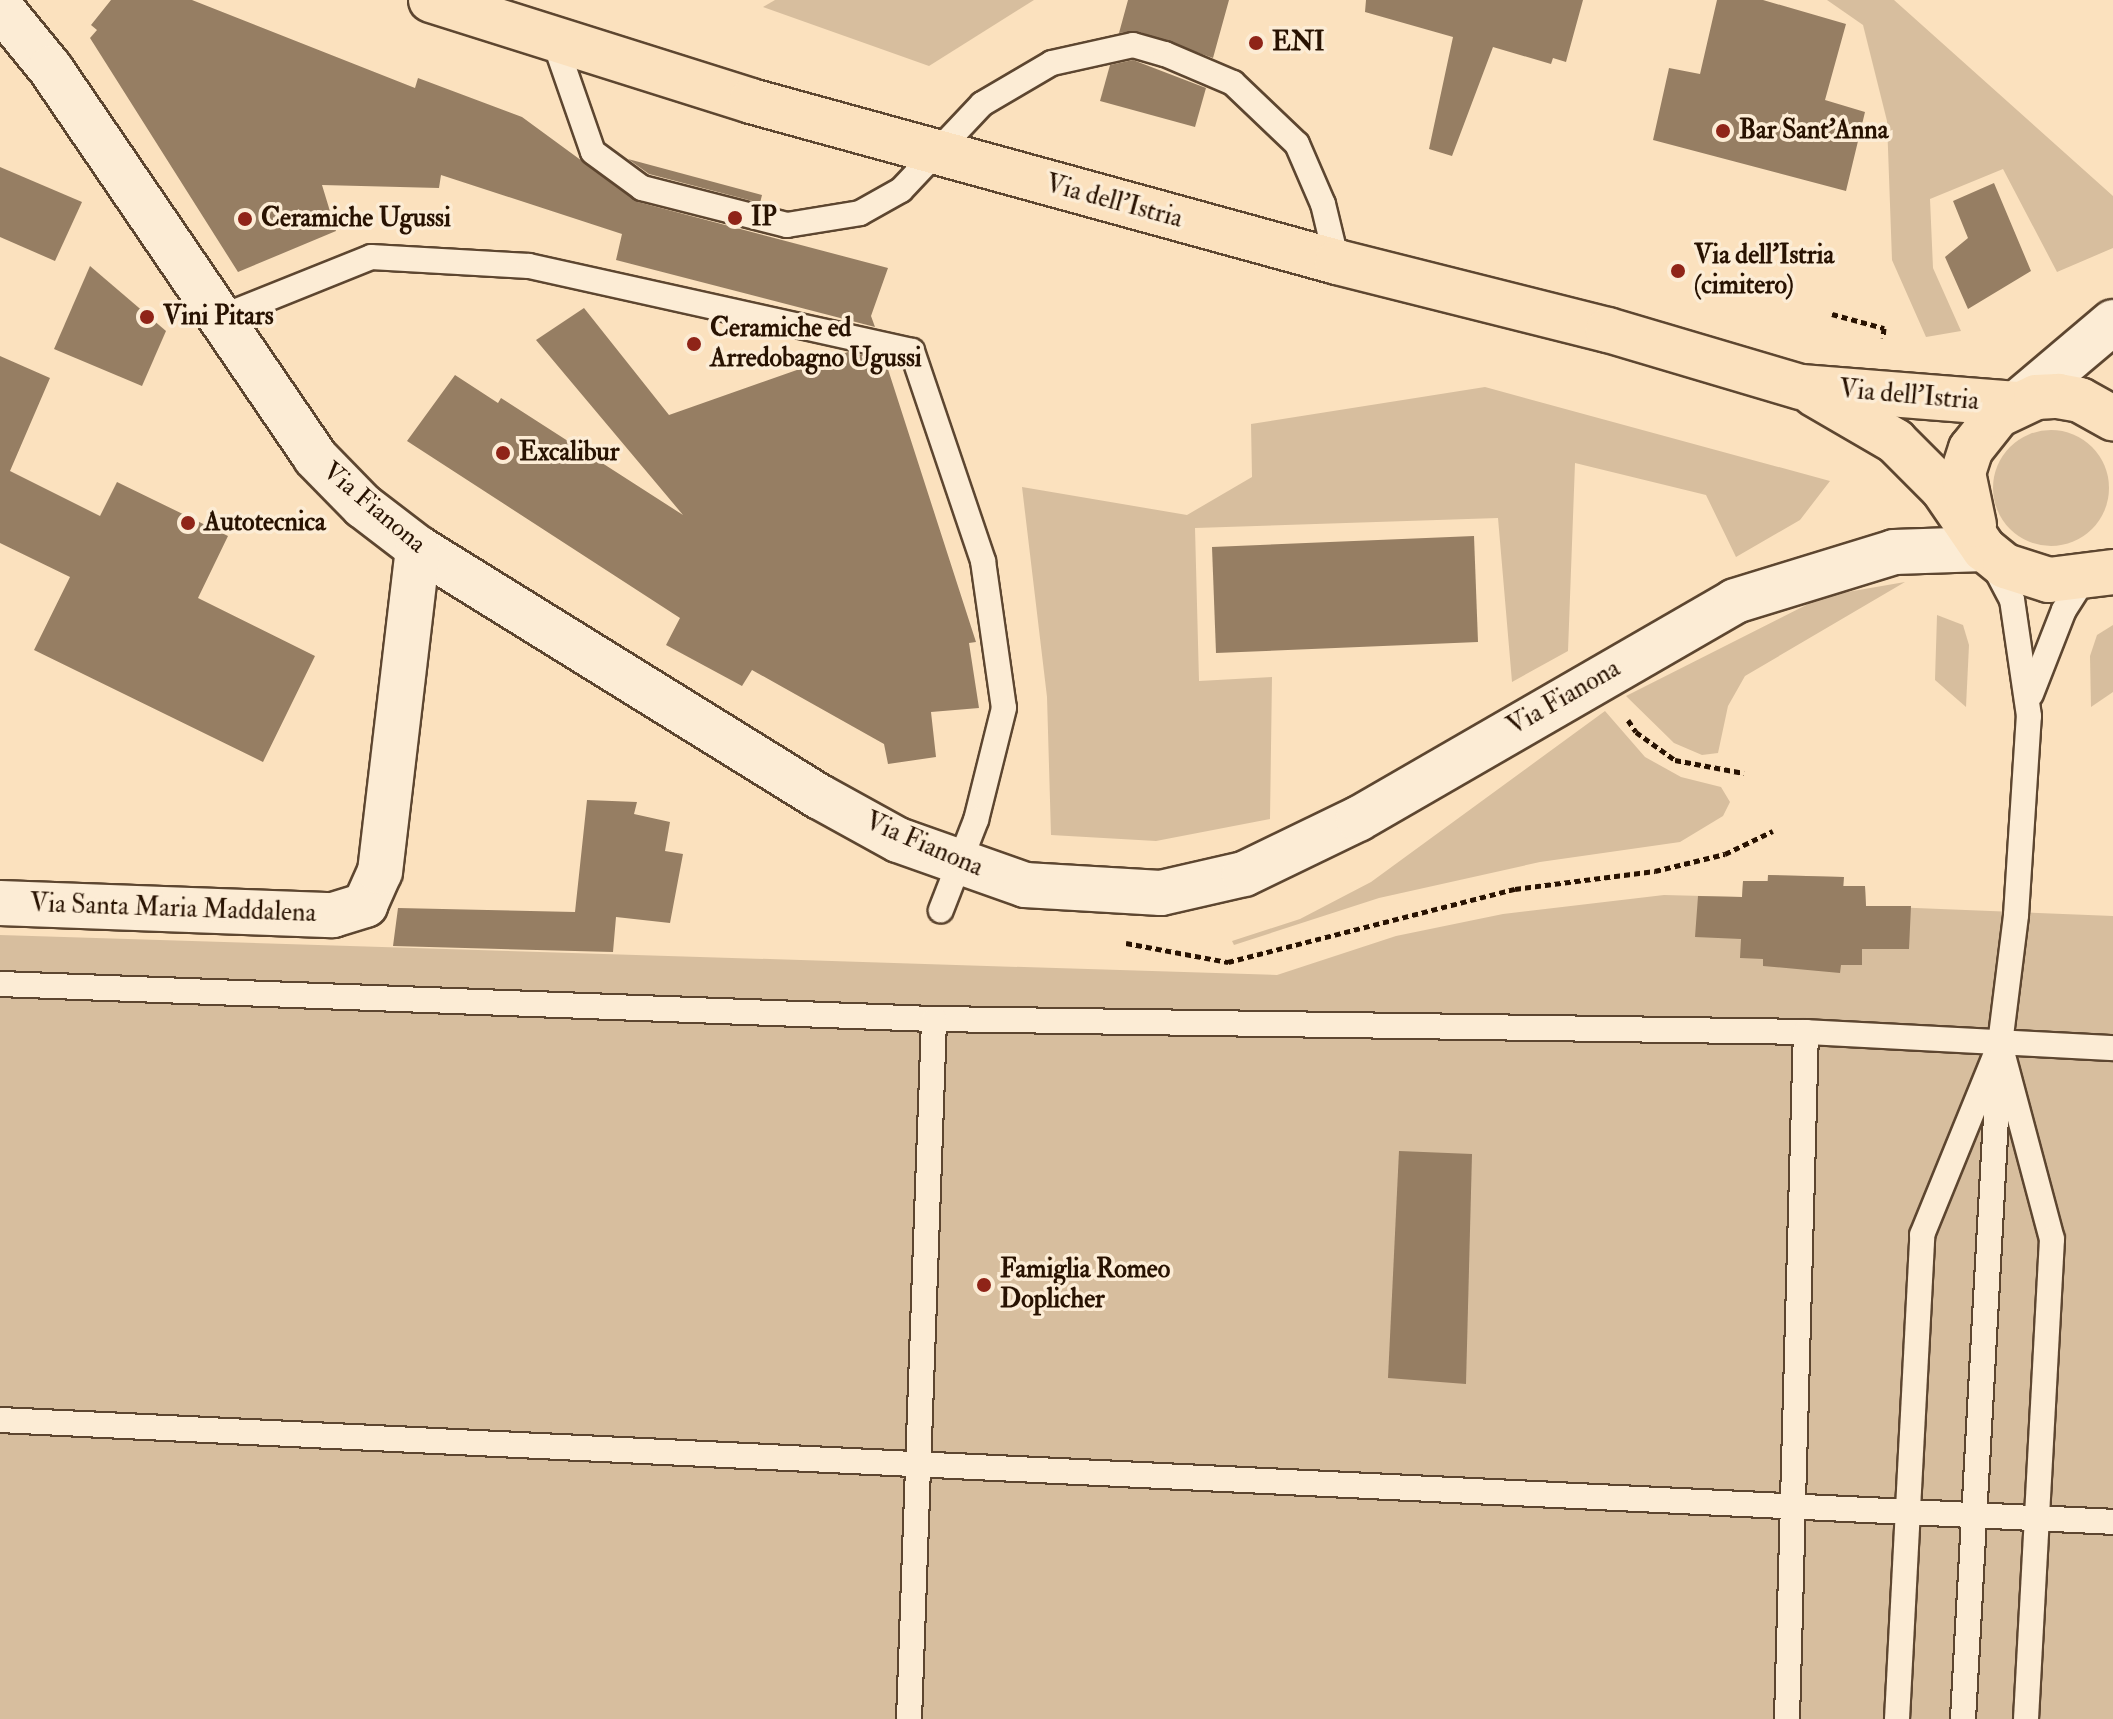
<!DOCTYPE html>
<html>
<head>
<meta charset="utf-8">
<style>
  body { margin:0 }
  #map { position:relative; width:2113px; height:1719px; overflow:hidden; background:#fbe1be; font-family:"IM FELL Double Pica",serif }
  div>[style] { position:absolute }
  .green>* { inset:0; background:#d7be9e }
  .round { border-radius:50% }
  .building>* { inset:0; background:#967e63 }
  .path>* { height:5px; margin-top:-2.5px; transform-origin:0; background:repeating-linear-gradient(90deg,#281201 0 6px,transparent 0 10px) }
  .roads { filter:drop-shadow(2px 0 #5d4630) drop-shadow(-2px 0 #5d4630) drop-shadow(0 2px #5d4630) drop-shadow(0 -2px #5d4630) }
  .service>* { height:24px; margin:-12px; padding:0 12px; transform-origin:12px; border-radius:12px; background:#fcecd5 }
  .minor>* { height:44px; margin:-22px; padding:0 22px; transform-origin:22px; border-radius:22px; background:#fcecd5 }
  .primary>* { height:44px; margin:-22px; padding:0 22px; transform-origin:22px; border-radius:22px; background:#fbe1be }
  .dots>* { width:22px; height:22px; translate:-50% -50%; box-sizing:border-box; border:4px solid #fcecd5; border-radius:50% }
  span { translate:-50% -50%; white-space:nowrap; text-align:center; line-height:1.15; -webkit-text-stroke:7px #fcecd5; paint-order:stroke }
  .poi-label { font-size:26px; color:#281201; font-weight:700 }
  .left { translate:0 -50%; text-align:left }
  .street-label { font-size:26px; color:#281201 }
</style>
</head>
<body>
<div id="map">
  <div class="green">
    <div style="clip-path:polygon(775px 0,1034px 0,929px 66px,763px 7px)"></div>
    <div style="clip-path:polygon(1827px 0,1894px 0,2113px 196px,2113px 248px,2057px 272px,2003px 169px,1930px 199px,1933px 268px,1961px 331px,1926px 337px,1892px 260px,1887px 121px,1863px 25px)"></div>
    <div style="clip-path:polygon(1485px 387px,1830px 481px,1800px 520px,1736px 557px,1706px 495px,1575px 463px,1568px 651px,1512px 682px,1498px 518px,1195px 528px,1199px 681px,1272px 677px,1270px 819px,1156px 841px,1051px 835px,1047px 697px,1022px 487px,1187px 515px,1252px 477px,1251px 424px)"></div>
    <div class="round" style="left:1993px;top:430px;width:116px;height:116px"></div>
    <div style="clip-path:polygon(1905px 582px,1745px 676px,1728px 706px,1718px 753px,1702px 755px,1674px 743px,1626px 696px,1824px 596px)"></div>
    <div style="clip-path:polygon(1937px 615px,1963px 625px,1969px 645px,1966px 707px,1935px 680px)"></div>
    <div style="clip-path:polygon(2113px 625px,2113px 692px,2091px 707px,2090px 656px,2097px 635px)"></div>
    <div style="clip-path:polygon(1605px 711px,1645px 757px,1681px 777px,1721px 787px,1730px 802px,1723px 816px,1680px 842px,1540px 862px,1379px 898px,1234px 945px,1232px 941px,1300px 919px,1371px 882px)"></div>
    <div style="clip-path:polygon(1768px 875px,1844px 877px,1844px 886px,1865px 886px,1866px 906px,2113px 916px,2113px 1719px,0 1719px,0 935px,1277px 975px,1396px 936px,1503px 914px,1664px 895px,1742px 897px,1743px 881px,1767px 881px)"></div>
  </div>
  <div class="building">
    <div style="clip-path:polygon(111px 0,192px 0,415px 88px,418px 78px,522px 117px,638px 202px,888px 268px,871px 316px,875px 327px,616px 260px,622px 234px,441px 175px,439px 188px,322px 185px,336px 231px,238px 272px,90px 38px,97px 30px,91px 25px)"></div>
    <div style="clip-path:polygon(1128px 0,1229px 0,1213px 58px,1137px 31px,1119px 33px)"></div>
    <div style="clip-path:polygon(1366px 0,1583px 0,1566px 62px,1553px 58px,1551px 64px,1493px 47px,1452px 156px,1429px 149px,1453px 37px,1365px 12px)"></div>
    <div style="clip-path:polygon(1717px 0,1763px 0,1846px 24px,1825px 100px,1865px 112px,1846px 191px,1653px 140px,1669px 68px,1700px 74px)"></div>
    <div style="clip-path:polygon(1133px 60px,1206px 88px,1195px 127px,1100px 101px,1110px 65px)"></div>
    <div style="clip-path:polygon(628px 159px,762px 195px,760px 203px,649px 174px)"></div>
    <div style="clip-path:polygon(0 167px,82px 202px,55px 261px,0 237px)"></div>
    <div style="clip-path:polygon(1994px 183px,2031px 271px,1968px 309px,1945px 257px,1968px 238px,1953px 201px)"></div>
    <div style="clip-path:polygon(90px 266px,166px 331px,142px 386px,54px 349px)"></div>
    <div style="clip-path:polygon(584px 308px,669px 415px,848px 352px,885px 360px,976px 642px,969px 643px,979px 708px,931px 712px,936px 757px,888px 764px,884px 744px,752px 670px,742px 686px,666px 645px,680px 618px,407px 441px,455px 375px,498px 403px,501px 398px,683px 515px,536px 340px)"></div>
    <div style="clip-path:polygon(0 356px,50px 378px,10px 471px,100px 516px,117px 482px,228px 536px,198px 598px,315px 656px,263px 762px,34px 650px,70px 577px,0 543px)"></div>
    <div style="clip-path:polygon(1474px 536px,1478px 642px,1216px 653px,1212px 547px)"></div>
    <div style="clip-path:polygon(587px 800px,637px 802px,634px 814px,670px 822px,665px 851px,683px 854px,670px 923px,616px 917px,613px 952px,393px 946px,398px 908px,575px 912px)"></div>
    <div style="clip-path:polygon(1768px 875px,1844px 877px,1843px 886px,1865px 886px,1866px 906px,1911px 906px,1909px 949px,1862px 949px,1862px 965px,1841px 965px,1840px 973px,1763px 966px,1763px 959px,1740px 958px,1741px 939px,1695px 937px,1698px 896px,1742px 897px,1743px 881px,1768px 881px)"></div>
    <div style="clip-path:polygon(1399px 1151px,1472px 1154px,1466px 1384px,1388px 1378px)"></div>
  </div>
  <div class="path">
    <div style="left:1832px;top:314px;width:54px;rotate:15.1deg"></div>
    <div style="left:1884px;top:328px;width:10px;rotate:96deg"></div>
    <div style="left:1628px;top:720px;width:14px;rotate:56deg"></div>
    <div style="left:1636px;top:732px;width:48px;rotate:35.7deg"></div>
    <div style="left:1675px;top:760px;width:70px;rotate:10.7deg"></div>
    <div style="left:1126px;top:943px;width:104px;rotate:10.6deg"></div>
    <div style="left:1228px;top:962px;width:296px;rotate:-14.3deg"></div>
    <div style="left:1515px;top:889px;width:141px;rotate:-7.3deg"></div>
    <div style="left:1655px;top:871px;width:72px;rotate:-13.7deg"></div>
    <div style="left:1725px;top:854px;width:53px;rotate:-25.6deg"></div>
  </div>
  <div class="roads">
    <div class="service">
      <div style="left:555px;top:43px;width:115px;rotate:70.8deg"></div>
      <div style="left:593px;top:152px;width:61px;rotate:36.3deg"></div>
      <div style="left:642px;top:188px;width:150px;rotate:14.3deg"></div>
      <div style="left:787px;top:225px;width:74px;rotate:-9.3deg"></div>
      <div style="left:860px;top:213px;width:47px;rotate:-29.3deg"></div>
      <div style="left:901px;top:190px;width:118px;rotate:-46.7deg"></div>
      <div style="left:982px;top:104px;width:81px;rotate:-30.4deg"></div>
      <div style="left:1052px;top:63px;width:83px;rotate:-12.5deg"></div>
      <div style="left:1133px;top:45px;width:33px;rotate:16deg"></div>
      <div style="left:1165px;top:54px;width:74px;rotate:23.1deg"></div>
      <div style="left:1233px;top:83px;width:88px;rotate:43.6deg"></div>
      <div style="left:1297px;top:144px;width:65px;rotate:66.6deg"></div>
      <div style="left:1323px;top:204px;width:60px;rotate:76.4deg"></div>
      <div style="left:217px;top:319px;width:166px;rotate:-21.9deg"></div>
      <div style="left:371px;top:257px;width:158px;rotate:3.3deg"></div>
      <div style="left:529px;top:266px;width:392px;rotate:12.5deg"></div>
      <div style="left:912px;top:351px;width:222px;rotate:71.3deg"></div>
      <div style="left:983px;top:561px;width:148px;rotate:81.9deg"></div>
      <div style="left:1004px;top:708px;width:115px;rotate:104deg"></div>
      <div style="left:976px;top:820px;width:97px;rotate:111.3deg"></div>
      <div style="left:2031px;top:694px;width:90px;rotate:-68.6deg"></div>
      <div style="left:2064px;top:610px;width:43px;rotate:-57.4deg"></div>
      <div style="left:0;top:984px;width:935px;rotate:2.15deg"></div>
      <div style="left:934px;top:1019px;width:872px;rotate:0.85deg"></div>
      <div style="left:1806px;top:1032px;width:307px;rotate:3deg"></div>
      <div style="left:0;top:1420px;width:2115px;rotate:2.76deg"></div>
      <div style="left:909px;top:1719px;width:700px;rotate:-87.95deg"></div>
      <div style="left:1787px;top:1719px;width:687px;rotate:-88.42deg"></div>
      <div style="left:1897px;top:1719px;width:485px;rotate:-87deg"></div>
      <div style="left:1922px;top:1235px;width:206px;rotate:-67.8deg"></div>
      <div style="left:2000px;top:1044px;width:202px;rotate:75.1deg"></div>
      <div style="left:2052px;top:1239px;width:481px;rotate:93.1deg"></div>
      <div style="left:1963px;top:1719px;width:676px;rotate:-86.86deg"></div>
      <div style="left:2000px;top:1044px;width:130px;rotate:-82.9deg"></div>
      <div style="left:2016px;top:915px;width:199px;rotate:-86.3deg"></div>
      <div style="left:2029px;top:716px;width:117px;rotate:-98.3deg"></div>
      <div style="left:2012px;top:600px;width:43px;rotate:-117.8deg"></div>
    </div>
    <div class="minor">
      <div style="left:0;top:7px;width:79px;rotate:50.7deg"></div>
      <div style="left:50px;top:68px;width:471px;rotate:55.7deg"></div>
      <div style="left:315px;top:457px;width:69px;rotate:45.6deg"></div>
      <div style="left:363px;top:506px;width:69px;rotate:37.4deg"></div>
      <div style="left:418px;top:548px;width:473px;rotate:31.8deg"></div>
      <div style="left:820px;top:797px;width:89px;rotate:28.9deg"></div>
      <div style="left:898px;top:840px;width:135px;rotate:19.5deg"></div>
      <div style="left:1025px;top:885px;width:136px;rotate:3.4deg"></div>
      <div style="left:1161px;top:893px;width:85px;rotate:-12.9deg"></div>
      <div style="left:1244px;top:874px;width:127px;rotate:-25.8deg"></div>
      <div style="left:1358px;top:819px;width:435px;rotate:-30deg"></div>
      <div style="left:1735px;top:601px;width:166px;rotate:-17.1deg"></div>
      <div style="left:1894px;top:552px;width:90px;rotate:-1.9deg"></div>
      <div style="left:2016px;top:404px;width:127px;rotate:-40.2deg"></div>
      <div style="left:0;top:903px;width:333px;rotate:2.1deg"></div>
      <div style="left:333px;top:915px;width:34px;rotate:-17deg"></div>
      <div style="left:365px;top:905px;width:36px;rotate:-66deg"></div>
      <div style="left:380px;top:872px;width:326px;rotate:-83.3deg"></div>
    </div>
    <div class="primary">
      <div style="left:431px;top:0;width:336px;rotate:17.5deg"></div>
      <div style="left:751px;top:101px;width:608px;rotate:15.36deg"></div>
      <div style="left:1337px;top:262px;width:279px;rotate:14.1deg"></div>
      <div style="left:1608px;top:330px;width:201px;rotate:16.5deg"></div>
      <div style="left:1801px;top:387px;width:216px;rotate:4.5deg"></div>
      <div style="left:1814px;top:394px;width:94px;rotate:30.1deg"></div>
      <div style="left:1895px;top:441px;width:68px;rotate:45deg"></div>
      <div style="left:1943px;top:489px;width:73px;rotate:55.7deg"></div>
      <div style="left:1984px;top:549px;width:27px;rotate:39deg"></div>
      <div style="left:2005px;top:566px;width:46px;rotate:17.7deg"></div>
      <div style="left:2049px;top:580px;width:64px;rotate:-7.1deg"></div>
      <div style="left:1974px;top:525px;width:53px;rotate:-101.9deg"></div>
      <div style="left:1963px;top:473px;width:25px;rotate:-72deg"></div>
      <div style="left:1971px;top:449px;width:43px;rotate:-51.5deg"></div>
      <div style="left:1998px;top:415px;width:42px;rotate:-25.3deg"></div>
      <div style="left:2036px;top:397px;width:22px;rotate:-3deg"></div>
      <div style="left:2058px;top:396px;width:22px;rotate:10deg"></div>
      <div style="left:2080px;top:400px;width:38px;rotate:29deg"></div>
    </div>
  </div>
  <div class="dots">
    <div style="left:1256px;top:43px;background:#8f2418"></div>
    <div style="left:1723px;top:131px;background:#8f2418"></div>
    <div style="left:735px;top:218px;background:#8f2418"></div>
    <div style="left:245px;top:219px;background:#8f2418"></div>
    <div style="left:1678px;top:271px;background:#8f2418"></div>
    <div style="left:147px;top:317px;background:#8f2418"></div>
    <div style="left:694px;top:344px;background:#8f2418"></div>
    <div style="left:503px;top:453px;background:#8f2418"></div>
    <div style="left:188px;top:523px;background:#8f2418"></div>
    <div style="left:984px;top:1285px;background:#8f2418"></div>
  </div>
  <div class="poi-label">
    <span class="left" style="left:1272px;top:43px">ENI</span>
    <span class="left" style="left:1739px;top:131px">Bar Sant'Anna</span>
    <span class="left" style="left:751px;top:218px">IP</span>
    <span class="left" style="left:261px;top:219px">Ceramiche Ugussi</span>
    <span class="left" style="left:1694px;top:271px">Via dell'Istria<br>(cimitero)</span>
    <span class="left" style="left:163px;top:317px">Vini Pitars</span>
    <span class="left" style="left:710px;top:344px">Ceramiche ed<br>Arredobagno Ugussi</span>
    <span class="left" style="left:519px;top:453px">Excalibur</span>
    <span class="left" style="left:204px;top:523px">Autotecnica</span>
    <span class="left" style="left:1000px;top:1285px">Famiglia Romeo<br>Doplicher</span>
  </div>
  <div class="street-label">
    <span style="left:1114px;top:202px;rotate:15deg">Via dell'Istria</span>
    <span style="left:1909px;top:396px;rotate:5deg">Via dell'Istria</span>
    <span style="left:374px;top:508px;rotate:40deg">Via Fianona</span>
    <span style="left:1564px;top:698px;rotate:-30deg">Via Fianona</span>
    <span style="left:924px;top:845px;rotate:23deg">Via Fianona</span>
    <span style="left:173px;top:909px;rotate:2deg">Via Santa Maria Maddalena</span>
  </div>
</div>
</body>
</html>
